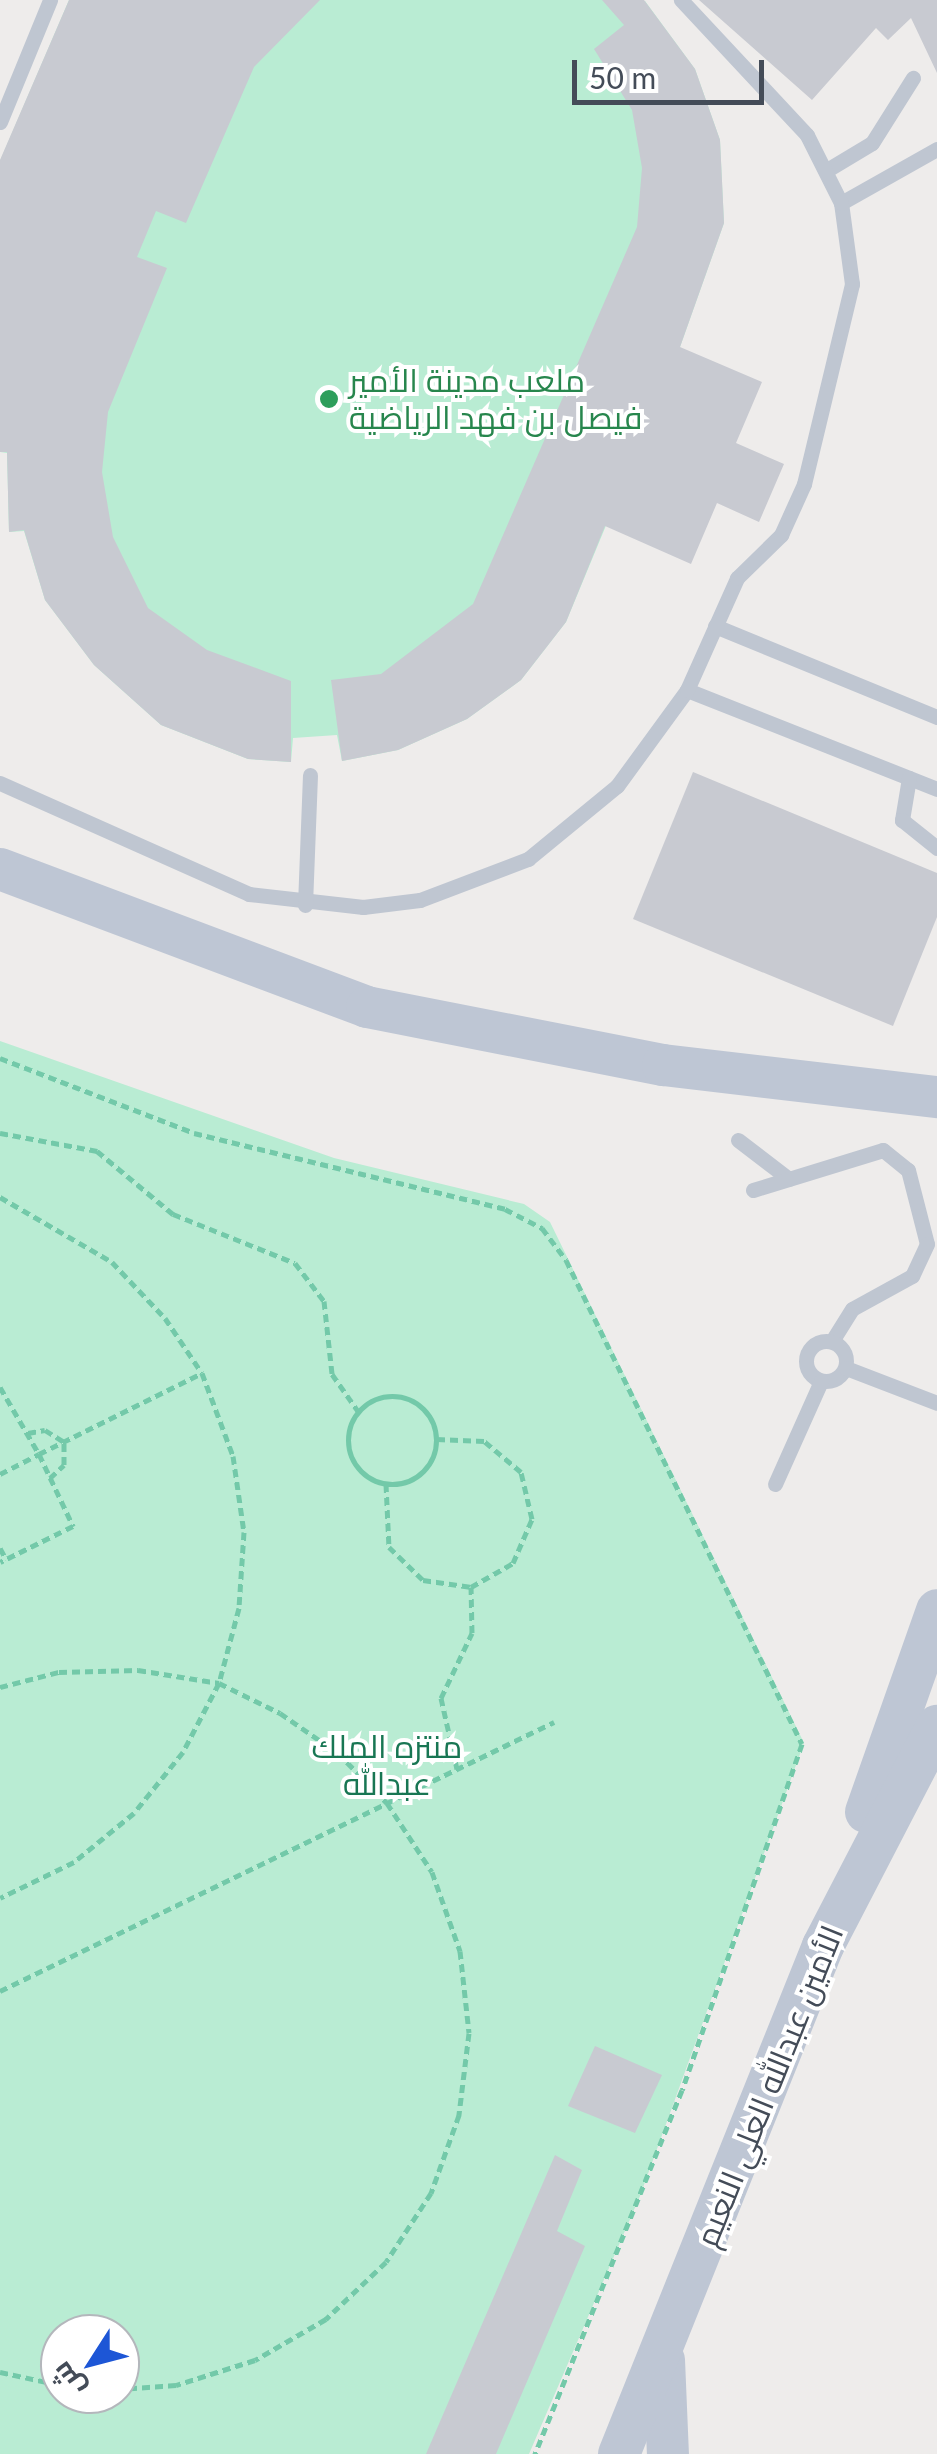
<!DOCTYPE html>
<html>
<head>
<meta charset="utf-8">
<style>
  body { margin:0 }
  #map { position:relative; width:937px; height:2454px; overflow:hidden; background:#eeeceb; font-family:Lato,Cairo,sans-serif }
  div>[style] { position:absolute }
  .green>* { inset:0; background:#b9ecd3 }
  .building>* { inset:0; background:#c8cad1 }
  .path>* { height:5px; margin-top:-2.5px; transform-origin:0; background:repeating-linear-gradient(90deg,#73c9a9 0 8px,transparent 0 13px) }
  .path>.ring { margin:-2.5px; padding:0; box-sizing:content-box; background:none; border:5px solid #73c9a9; border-radius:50% }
  .service>* { height:15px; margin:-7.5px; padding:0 7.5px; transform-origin:7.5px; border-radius:7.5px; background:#bfc6d1 }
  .service>.ring { margin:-7.5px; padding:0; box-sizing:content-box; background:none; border:15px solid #bfc6d1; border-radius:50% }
  .secondary>* { height:42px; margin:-21px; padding:0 21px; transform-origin:21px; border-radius:21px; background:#bec6d4 }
  .dots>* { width:28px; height:28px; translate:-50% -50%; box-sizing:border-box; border:5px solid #fff; border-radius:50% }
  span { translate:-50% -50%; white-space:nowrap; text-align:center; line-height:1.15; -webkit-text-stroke:8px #fff; paint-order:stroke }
  .leisure-label { font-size:32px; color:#27864d }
  .left { translate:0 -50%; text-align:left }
  .park-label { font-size:32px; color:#187653 }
  .street-label { font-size:32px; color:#444c58 }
  .north { position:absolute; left:40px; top:2314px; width:100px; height:100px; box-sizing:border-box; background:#fff; border:2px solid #b4b7bc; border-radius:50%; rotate:234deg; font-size:28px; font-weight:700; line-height:40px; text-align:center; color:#444c58 }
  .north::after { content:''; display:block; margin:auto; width:35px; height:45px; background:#1d56d6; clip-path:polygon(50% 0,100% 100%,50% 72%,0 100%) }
  .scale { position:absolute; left:572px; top:60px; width:192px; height:45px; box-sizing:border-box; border:5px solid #444c58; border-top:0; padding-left:12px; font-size:30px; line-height:35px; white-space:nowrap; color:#444c58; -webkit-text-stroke:8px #fff; paint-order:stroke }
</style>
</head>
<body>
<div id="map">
  <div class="green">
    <div style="clip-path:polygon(69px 0,619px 0,631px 13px,645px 1px,695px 69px,720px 140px,724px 223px,680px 347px,566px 622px,521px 680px,467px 719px,398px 750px,342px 761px,337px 735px,293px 738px,291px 762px,248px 759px,161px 725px,94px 665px,45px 600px,24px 531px,9px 532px,7px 453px,0 452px,0 161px)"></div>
    <div style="clip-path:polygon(evenodd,0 1041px,334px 1158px,524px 1204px,550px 1222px,804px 1743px,640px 2196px,529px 2454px,0 2454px,0 1041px,60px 2334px,120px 2334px,120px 2394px,60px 2394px,60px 2334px)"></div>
  </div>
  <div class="building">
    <div style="clip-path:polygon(69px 0,320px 0,254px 67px,186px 223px,156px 211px,137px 257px,167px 268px,108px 412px,102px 472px,113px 537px,148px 608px,207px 650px,291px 681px,291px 762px,248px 759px,161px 725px,94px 665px,45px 600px,24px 530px,9px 532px,7px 452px,0 452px,0 160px)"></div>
    <div style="clip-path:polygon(602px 0,644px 0,695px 69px,720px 140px,724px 223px,680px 347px,762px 382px,736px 443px,784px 464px,759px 522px,717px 503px,691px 564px,605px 526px,566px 622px,521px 680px,467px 719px,398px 750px,342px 761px,331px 680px,381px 674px,473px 604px,637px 227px,642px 168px,632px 110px,594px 49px,624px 25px)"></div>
    <div style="clip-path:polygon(699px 0,937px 0,937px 73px,911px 18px,888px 40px,876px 28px,812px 100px)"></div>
    <div style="clip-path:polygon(693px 772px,937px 873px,937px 917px,893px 1026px,633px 919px)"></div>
    <div style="clip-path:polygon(595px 2046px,662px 2075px,635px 2133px,568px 2106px)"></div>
    <div style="clip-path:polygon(555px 2155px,582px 2170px,557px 2231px,585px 2246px,496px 2454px,426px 2454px)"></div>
  </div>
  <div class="path">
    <div style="left:0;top:1058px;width:208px;rotate:21.1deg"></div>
    <div style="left:194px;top:1133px;width:320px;rotate:13.7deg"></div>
    <div style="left:505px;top:1209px;width:42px;rotate:27.2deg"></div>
    <div style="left:542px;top:1228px;width:40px;rotate:53deg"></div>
    <div style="left:566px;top:1260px;width:538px;rotate:64.01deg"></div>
    <div style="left:802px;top:1744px;width:366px;rotate:109.1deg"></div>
    <div style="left:682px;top:2090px;width:393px;rotate:112deg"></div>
    <div style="left:0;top:1133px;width:99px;rotate:10.5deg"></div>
    <div style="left:97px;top:1151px;width:99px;rotate:39.7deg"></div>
    <div style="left:173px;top:1214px;width:131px;rotate:21.9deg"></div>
    <div style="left:295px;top:1263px;width:48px;rotate:52.7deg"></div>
    <div style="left:324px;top:1301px;width:73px;rotate:83.7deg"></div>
    <div style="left:332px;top:1374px;width:45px;rotate:54.9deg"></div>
    <div style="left:0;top:1197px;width:129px;rotate:30.1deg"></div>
    <div style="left:112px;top:1262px;width:77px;rotate:46.6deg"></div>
    <div style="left:165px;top:1318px;width:66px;rotate:56.1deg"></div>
    <div style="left:202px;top:1373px;width:89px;rotate:69.5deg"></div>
    <div style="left:233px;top:1456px;width:77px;rotate:81.8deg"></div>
    <div style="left:244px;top:1532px;width:76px;rotate:93.8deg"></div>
    <div style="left:239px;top:1608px;width:78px;rotate:104.9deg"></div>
    <div style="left:219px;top:1683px;width:78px;rotate:117.6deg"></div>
    <div style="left:183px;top:1752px;width:78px;rotate:128.8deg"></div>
    <div style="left:134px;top:1813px;width:77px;rotate:140.8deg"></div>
    <div style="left:74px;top:1862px;width:82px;rotate:154.1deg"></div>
    <div style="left:0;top:1387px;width:78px;rotate:59.8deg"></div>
    <div style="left:39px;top:1454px;width:182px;rotate:-26.4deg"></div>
    <div class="ring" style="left:348px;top:1396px;width:83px;height:83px"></div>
    <div style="left:28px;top:1433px;width:17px;rotate:-10deg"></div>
    <div style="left:45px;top:1430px;width:22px;rotate:32deg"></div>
    <div style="left:0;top:1474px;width:44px;rotate:-27.1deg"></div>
    <div style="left:39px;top:1454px;width:80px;rotate:64.7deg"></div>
    <div style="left:73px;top:1526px;width:81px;rotate:153.7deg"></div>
    <div style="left:50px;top:1478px;width:19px;rotate:-43deg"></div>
    <div style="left:64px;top:1465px;width:23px;rotate:-90deg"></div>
    <div style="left:386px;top:1484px;width:63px;rotate:87.3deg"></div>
    <div style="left:389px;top:1547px;width:47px;rotate:44.1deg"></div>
    <div style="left:423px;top:1580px;width:49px;rotate:8.3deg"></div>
    <div style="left:471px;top:1587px;width:48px;rotate:-29.7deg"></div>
    <div style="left:513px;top:1563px;width:48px;rotate:-66.6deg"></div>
    <div style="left:532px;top:1519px;width:48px;rotate:-103.2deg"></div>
    <div style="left:521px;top:1472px;width:48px;rotate:-140deg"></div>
    <div style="left:484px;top:1441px;width:48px;rotate:-177.6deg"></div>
    <div style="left:0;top:1548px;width:13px;rotate:61deg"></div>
    <div style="left:0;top:1687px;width:61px;rotate:-14.3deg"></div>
    <div style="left:59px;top:1672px;width:79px;rotate:-1.5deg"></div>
    <div style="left:138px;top:1670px;width:82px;rotate:9.1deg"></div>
    <div style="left:219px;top:1683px;width:68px;rotate:26.2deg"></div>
    <div style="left:280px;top:1713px;width:70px;rotate:34.6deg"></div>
    <div style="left:338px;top:1753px;width:70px;rotate:45.6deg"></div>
    <div style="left:387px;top:1803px;width:82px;rotate:56.9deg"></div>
    <div style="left:432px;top:1872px;width:84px;rotate:70.5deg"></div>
    <div style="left:460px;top:1951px;width:82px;rotate:83.7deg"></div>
    <div style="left:469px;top:2033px;width:83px;rotate:97deg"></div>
    <div style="left:459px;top:2115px;width:83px;rotate:109.7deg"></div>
    <div style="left:431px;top:2193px;width:82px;rotate:123.1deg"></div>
    <div style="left:386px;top:2262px;width:83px;rotate:136.5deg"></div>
    <div style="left:326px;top:2319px;width:82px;rotate:150deg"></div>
    <div style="left:255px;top:2360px;width:83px;rotate:162.4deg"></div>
    <div style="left:176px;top:2385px;width:56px;rotate:175.9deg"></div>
    <div style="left:457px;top:1769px;width:73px;rotate:-102.7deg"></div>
    <div style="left:441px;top:1698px;width:72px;rotate:-64.5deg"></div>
    <div style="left:472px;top:1633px;width:46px;rotate:-91.2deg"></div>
    <div style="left:0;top:1991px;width:616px;rotate:-25.9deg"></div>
    <div style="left:0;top:2372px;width:61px;rotate:12.2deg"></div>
  </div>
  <div class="service">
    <div style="left:0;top:122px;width:132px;rotate:-67.7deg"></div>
    <div style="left:827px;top:170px;width:52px;rotate:-31deg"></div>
    <div style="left:872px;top:143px;width:77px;rotate:-57.8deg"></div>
    <div style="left:841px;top:203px;width:110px;rotate:-29.4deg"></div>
    <div style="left:715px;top:626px;width:240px;rotate:22.3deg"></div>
    <div style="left:687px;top:690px;width:269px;rotate:21.6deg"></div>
    <div style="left:909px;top:778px;width:43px;rotate:99.5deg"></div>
    <div style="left:902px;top:820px;width:45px;rotate:38.7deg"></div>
    <div style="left:0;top:783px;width:273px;rotate:24deg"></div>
    <div style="left:249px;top:894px;width:115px;rotate:6.5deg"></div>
    <div style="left:363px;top:907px;width:57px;rotate:-7deg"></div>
    <div style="left:420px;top:900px;width:116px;rotate:-20.8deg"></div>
    <div style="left:528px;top:859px;width:115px;rotate:-39.4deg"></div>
    <div style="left:617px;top:786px;width:119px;rotate:-53.9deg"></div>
    <div style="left:687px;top:690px;width:123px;rotate:-65.9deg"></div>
    <div style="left:737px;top:578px;width:62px;rotate:-44.3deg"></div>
    <div style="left:781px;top:535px;width:56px;rotate:-65.7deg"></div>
    <div style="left:804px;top:484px;width:206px;rotate:-76.5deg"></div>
    <div style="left:852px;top:284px;width:82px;rotate:-97.7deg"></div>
    <div style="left:841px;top:203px;width:76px;rotate:-116.6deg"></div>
    <div style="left:807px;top:135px;width:185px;rotate:-133deg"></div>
    <div style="left:305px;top:905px;width:130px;rotate:-87.8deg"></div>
    <div style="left:738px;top:1140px;width:64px;rotate:37.4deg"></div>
    <div style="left:753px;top:1190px;width:136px;rotate:-17.1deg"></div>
    <div style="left:883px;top:1150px;width:32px;rotate:39deg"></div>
    <div style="left:908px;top:1170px;width:76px;rotate:75.6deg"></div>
    <div style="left:927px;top:1244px;width:35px;rotate:115deg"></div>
    <div style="left:912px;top:1276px;width:68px;rotate:151.2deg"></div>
    <div style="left:852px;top:1309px;width:38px;rotate:122deg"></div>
    <div class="ring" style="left:806px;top:1341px;width:25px;height:25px"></div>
    <div style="left:846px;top:1368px;width:97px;rotate:21deg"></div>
    <div style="left:775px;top:1484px;width:113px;rotate:-65.9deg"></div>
  </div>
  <div class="secondary">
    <div style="left:0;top:869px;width:392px;rotate:20.6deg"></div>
    <div style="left:367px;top:1007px;width:302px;rotate:11.1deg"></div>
    <div style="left:663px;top:1065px;width:276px;rotate:6.7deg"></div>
    <div style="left:866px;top:1812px;width:214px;rotate:-70.6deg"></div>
    <div style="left:664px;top:2360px;width:94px;rotate:87.6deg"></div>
    <div style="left:619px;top:2454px;width:547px;rotate:-68.12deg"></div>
    <div style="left:823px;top:1946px;width:248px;rotate:-62.6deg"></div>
  </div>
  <div class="dots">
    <div style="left:329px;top:399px;background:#2e9e5b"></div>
  </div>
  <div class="leisure-label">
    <span class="left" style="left:349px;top:399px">ملعب مدينة الأمير<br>فيصل بن فهد الرياضية</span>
  </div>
  <div class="park-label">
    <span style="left:387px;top:1765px">منتزه الملك<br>عبدالله</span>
  </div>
  <div class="street-label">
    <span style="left:769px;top:2086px;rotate:-68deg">الأمين عبدالله العلي النعيم</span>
  </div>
  <div class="north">ش</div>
  <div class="scale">50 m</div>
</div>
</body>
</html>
